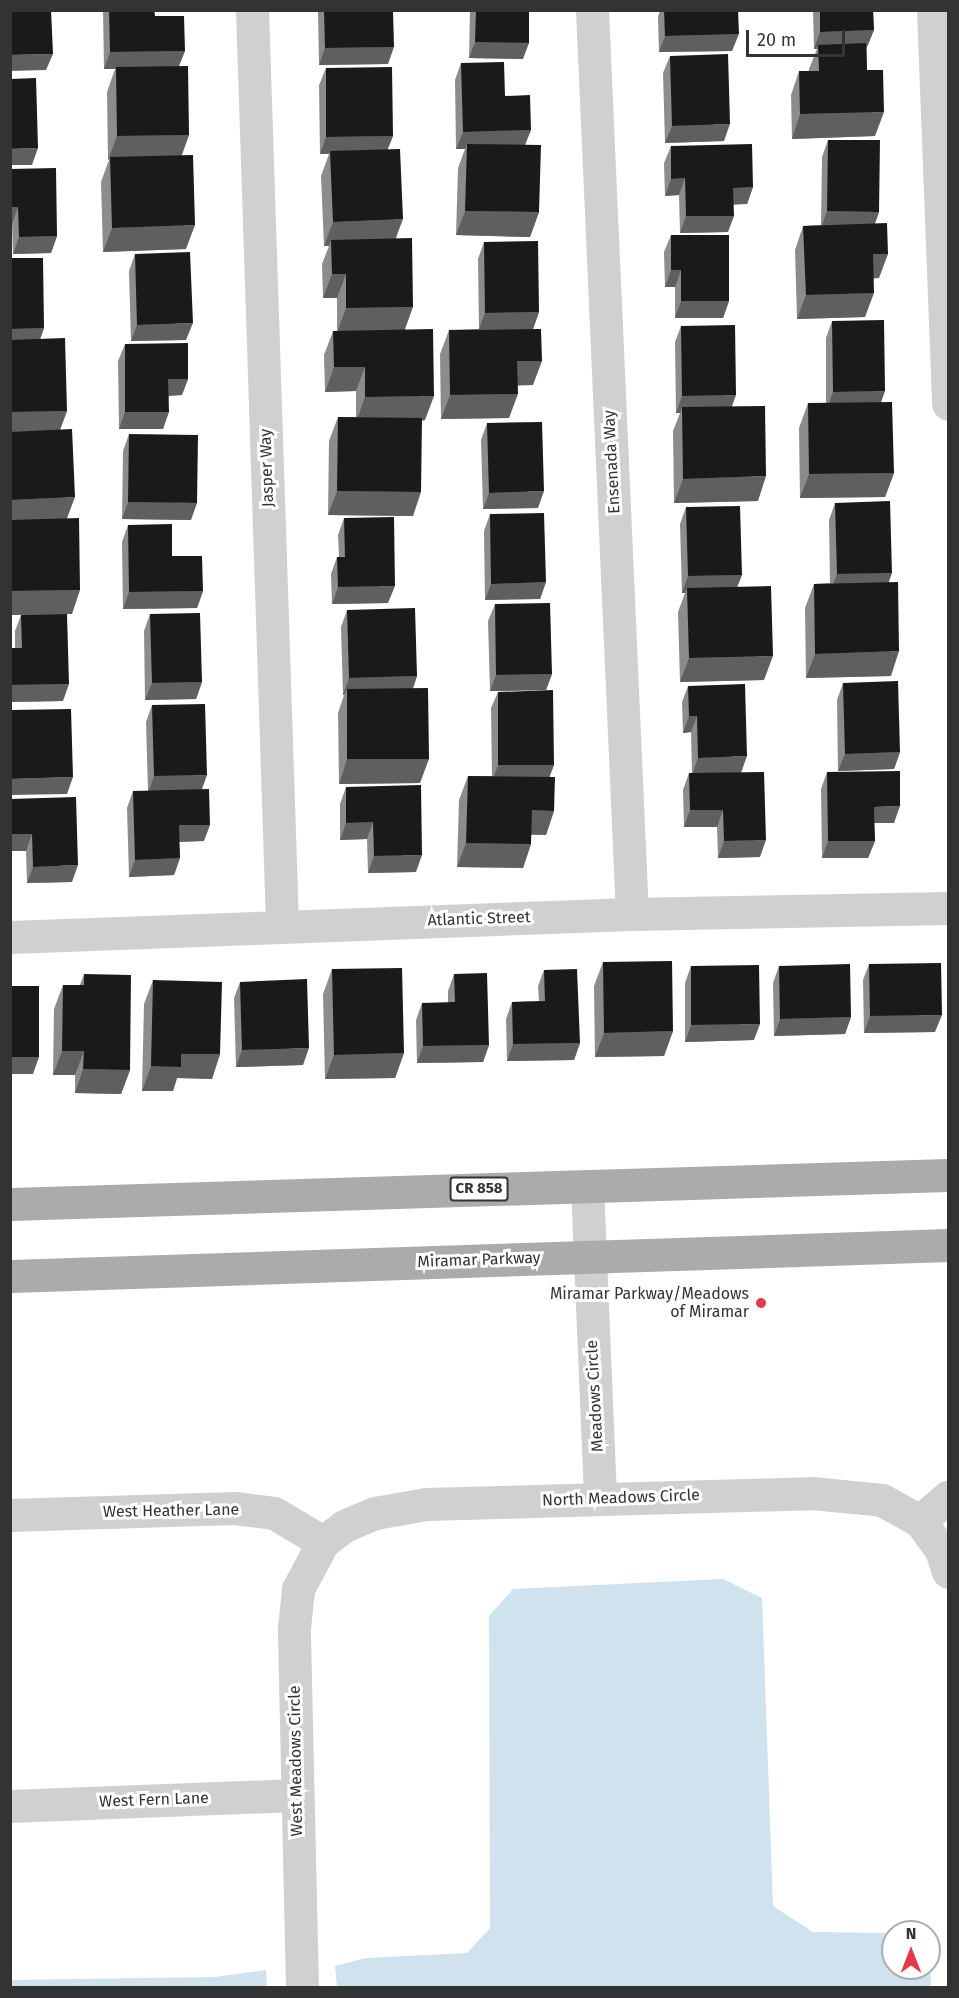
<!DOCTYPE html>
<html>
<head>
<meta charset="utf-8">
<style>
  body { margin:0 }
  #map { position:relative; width:959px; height:1998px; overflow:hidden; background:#fff; font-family:"Fira Sans",sans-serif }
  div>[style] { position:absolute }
  .water>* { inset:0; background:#cfe2ee }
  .minor>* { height:33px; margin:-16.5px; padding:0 16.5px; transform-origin:16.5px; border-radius:16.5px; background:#d0d0d0 }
  .major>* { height:33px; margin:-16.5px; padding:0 16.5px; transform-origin:16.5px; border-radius:16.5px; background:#ababab }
  .wall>* { inset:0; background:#8c8c8c }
  .shaded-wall>* { inset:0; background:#5f5f5f }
  .building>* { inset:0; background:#1a1a1a }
  .dots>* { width:16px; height:16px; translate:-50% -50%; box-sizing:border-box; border:3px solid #fff; border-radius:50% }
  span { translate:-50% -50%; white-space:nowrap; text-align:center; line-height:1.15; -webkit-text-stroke:6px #fff; paint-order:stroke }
  .shield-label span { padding:2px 4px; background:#fff; border:2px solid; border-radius:4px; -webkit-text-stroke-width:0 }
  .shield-label { font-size:15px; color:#333; font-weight:700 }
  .street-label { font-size:16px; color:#333 }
  .poi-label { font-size:16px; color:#333 }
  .right { translate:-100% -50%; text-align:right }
  .frame { position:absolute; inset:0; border:12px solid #333; pointer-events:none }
  .north { position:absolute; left:881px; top:1920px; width:60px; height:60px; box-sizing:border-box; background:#fff; border:2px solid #adadad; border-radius:50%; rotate:0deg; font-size:16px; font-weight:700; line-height:24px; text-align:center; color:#333 }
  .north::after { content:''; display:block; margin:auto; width:21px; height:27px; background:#e63946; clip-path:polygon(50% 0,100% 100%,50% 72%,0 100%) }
  .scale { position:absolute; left:746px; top:30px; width:99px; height:27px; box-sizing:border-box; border:3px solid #333; border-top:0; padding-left:8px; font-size:18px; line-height:21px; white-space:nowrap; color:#333; -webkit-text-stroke:4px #fff; paint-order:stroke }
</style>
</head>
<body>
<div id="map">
  <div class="water">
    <div style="clip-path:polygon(723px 1579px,762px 1598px,773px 1906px,813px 1932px,893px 1933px,893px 1968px,929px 1968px,930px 1947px,931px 1987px,337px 1987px,335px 1966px,366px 1958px,467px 1953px,490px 1928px,489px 1616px,513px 1589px)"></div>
    <div style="clip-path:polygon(266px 1970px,267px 1987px,11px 1987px,11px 1980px,215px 1977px)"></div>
  </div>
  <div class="minor">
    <div style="left:252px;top:10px;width:916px;rotate:88.12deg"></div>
    <div style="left:592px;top:10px;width:905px;rotate:87.47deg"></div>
    <div style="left:933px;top:10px;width:394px;rotate:87.8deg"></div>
    <div style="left:10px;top:937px;width:622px;rotate:-2.12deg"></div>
    <div style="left:632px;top:914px;width:316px;rotate:-1.1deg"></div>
    <div style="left:587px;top:1186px;width:312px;rotate:87.6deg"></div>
    <div style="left:10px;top:1515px;width:225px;rotate:-1.8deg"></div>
    <div style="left:235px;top:1508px;width:39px;rotate:7deg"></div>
    <div style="left:274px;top:1513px;width:57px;rotate:30.6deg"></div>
    <div style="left:920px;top:1521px;width:37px;rotate:-41deg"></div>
    <div style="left:10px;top:1806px;width:287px;rotate:-2.2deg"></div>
    <div style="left:302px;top:1988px;width:360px;rotate:-91.3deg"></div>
    <div style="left:294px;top:1628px;width:39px;rotate:-84deg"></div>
    <div style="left:298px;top:1589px;width:53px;rotate:-62deg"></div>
    <div style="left:323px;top:1542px;width:26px;rotate:-37deg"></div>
    <div style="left:344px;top:1526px;width:34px;rotate:-23deg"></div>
    <div style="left:375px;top:1513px;width:52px;rotate:-10deg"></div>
    <div style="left:426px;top:1504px;width:386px;rotate:-1.6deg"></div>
    <div style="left:812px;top:1493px;width:70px;rotate:5.7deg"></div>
    <div style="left:882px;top:1500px;width:43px;rotate:28.9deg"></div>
    <div style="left:920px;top:1521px;width:36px;rotate:54deg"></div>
    <div style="left:941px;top:1550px;width:23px;rotate:72deg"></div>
  </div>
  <div class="major">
    <div style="left:10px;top:1204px;width:938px;rotate:-1.77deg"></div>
    <div style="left:10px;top:1276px;width:939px;rotate:-1.89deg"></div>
  </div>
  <div class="wall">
    <div style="clip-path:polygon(103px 10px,154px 10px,155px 16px,185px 51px,179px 66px,189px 135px,182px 155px,186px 249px,103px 252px,101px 182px,109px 160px,108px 160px,107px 92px,115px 69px,104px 69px)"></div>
    <div style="clip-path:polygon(318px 10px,393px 10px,388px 64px,319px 65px)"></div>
    <div style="clip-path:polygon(470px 10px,529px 10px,523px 59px,469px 58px)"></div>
    <div style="clip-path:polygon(660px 10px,738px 10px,732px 51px,659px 52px,658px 17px)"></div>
    <div style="clip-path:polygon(813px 10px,873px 10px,874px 30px,867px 47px,867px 70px,875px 136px,792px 139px,791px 95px,799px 71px,809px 71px,809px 69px,817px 49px,814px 49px)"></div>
    <div style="clip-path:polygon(670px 56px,724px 141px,665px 143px,663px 73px)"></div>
    <div style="clip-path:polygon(461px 63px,505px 96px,531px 130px,525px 145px,539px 212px,530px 237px,456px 235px,458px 168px,465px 149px,456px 149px,455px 80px)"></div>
    <div style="clip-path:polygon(326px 68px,393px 136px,388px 149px,405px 329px,425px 420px,422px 421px,413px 516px,328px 515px,329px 441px,338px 417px,356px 417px,356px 391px,325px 392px,324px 355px,333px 331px,337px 331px,337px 298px,323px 298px,322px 264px,329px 246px,324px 246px,321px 176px,329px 154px,320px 154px,319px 85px)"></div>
    <div style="clip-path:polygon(828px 140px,879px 212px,875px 223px,879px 278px,874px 278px,865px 317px,797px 319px,795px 250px,803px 226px,821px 225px,822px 157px)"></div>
    <div style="clip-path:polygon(671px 146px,753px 187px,747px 204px,733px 204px,728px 232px,680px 233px,679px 195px,665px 196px,664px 163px)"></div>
    <div style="clip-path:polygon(10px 169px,57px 236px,51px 253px,13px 254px,12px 224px,10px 224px)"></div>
    <div style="clip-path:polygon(671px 235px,729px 301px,723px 318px,675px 318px,675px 287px,665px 287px,664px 252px)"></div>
    <div style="clip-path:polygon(484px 242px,539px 312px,533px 329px,533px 385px,518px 385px,509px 418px,441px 419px,440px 354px,449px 330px,479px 329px,478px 259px)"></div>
    <div style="clip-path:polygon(135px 254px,186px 340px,131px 341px,129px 271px)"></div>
    <div style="clip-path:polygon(10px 258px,44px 328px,40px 339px,67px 411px,60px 430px,67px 519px,72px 614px,67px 614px,63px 701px,10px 702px,10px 648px,15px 648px,15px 631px,21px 615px,10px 615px)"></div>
    <div style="clip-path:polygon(832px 321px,881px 402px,894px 473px,885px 497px,800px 498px,799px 428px,808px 403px,826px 403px,826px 338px)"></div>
    <div style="clip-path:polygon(681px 326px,732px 406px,758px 501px,674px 503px,673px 431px,680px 413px,676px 413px,675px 342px)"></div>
    <div style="clip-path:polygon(125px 344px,188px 379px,182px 395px,169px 396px,163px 429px,119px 429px,118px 361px)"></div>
    <div style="clip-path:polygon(487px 423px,538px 508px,483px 509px,481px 440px)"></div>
    <div style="clip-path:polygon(129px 434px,191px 520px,122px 519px,123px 451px)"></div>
    <div style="clip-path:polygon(835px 503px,889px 582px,891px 676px,806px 678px,805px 608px,814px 584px,830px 583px,829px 520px)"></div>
    <div style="clip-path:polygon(686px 507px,742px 575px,737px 587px,764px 680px,680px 682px,678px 612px,685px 593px,682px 593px,680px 524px)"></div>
    <div style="clip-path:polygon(490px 514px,546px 582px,540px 599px,485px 600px,484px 531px)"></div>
    <div style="clip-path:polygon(344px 518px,388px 603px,332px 604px,331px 574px,337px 557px,339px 557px,338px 535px)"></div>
    <div style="clip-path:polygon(128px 525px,172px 556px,203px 591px,197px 608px,123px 609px,122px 542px)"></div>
    <div style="clip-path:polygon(495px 604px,552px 674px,546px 690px,490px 691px,488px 621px)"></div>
    <div style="clip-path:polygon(347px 610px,417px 676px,413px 689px,420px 783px,339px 784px,338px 713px,344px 695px,343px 695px,341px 627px)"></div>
    <div style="clip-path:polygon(150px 614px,202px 682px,196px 699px,145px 700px,144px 631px)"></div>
    <div style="clip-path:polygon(843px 683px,900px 752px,894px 769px,838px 771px,837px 700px)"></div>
    <div style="clip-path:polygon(688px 686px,741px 773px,760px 857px,718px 858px,717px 827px,684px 827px,683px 790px,689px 773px,692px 773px,691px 732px,683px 733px,682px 702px)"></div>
    <div style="clip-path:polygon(498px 692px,554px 765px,549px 777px,554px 811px,546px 835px,531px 835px,531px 844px,523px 868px,457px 867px,459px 800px,468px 776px,492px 776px,491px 708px)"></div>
    <div style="clip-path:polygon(152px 705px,202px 789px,204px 841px,179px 842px,180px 858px,174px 875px,129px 877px,127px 808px,133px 791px,148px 791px,146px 722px)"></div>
    <div style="clip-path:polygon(827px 772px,894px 823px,874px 823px,875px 841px,868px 858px,822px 858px,821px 789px)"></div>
    <div style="clip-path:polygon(346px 787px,416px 872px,368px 873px,367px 839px,340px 840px,340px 804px)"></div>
    <div style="clip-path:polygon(10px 799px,72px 882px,27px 883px,26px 851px)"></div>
    <div style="clip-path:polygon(603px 962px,673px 1031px,664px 1056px,595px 1057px,594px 986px)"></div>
    <div style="clip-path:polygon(869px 964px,935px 1032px,864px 1033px,863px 980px)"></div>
    <div style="clip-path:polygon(691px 966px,754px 1040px,685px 1042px,685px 983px)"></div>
    <div style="clip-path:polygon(779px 966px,851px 1017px,845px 1034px,774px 1036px,773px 983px)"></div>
    <div style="clip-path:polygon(332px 969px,404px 1053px,395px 1078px,325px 1079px,323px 994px)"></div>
    <div style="clip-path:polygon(544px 970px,580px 1043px,574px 1060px,507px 1061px,506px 1019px,512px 1002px,539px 1001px,538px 986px)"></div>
    <div style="clip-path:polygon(84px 974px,130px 1070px,121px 1094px,75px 1093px,75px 1075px,53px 1075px,54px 1009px,63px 985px,80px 985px)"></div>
    <div style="clip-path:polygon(454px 974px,489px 1045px,483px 1062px,417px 1063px,416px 1020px,422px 1003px,448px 1003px,448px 991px)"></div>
    <div style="clip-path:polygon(153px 980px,220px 1054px,212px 1079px,177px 1078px,173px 1091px,142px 1091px,144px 1004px)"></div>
    <div style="clip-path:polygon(240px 982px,303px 1065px,236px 1067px,234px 998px)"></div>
  </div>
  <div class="shaded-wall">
    <div style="clip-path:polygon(874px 30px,867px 47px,818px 48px,818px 45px,817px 49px,814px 49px,820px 32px)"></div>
    <div style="clip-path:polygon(739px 34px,732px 51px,659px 52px,665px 36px)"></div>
    <div style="clip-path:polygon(475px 42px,529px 43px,523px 59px,469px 58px)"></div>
    <div style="clip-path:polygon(394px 47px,388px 64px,319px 65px,325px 48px)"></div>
    <div style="clip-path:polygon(185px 51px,178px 68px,104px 69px,110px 52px)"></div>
    <div style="clip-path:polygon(53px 54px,46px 70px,10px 71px,10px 55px)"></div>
    <div style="clip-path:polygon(884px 112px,875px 136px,792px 139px,800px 114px)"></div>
    <div style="clip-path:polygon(730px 124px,724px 141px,665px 143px,672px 126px)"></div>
    <div style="clip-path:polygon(531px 130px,524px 147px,467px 144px,465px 149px,456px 149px,463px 132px)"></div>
    <div style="clip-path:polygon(189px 135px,180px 159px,110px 157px,108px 160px,117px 136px)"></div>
    <div style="clip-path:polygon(393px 136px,386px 153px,330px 151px,329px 154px,320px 154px,326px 137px)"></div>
    <div style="clip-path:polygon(38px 148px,32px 165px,10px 165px,10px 149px)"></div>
    <div style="clip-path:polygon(685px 178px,679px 195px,665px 196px,671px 179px)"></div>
    <div style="clip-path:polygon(753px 187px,747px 204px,727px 205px,733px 188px)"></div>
    <div style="clip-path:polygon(10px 207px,18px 207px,12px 224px,10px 224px)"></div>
    <div style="clip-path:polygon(465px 211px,539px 212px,530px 237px,456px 235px)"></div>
    <div style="clip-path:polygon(827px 211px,879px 212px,873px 229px,821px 228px)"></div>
    <div style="clip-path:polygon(686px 216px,734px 216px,728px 232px,680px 233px)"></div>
    <div style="clip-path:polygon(403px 219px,394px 243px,331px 240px,329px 246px,324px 246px,333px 222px)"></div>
    <div style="clip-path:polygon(195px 225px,186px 249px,103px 252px,112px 228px)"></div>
    <div style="clip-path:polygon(57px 236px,51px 253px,13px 254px,19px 237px)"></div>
    <div style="clip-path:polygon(873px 254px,888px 254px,879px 278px,865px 279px)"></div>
    <div style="clip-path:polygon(671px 270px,681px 270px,675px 287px,665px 287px)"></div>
    <div style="clip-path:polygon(332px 274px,346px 274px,337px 298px,323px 298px)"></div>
    <div style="clip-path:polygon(874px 293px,865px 317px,797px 319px,806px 295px)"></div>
    <div style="clip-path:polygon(681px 301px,729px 301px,723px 318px,675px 318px)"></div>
    <div style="clip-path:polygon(413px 307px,404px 332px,337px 333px,346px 308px)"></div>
    <div style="clip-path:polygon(539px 312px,533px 329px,479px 329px,485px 313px)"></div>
    <div style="clip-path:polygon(193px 323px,186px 340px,131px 341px,137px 325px)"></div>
    <div style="clip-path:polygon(44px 328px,38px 345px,10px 346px,10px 329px)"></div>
    <div style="clip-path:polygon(517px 361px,542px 361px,533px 385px,508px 386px)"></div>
    <div style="clip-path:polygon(334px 367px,365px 367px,356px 391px,325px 392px)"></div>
    <div style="clip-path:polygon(168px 379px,188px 379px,182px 395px,162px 396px)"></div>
    <div style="clip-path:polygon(885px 391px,879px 408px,827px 408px,833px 392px)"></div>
    <div style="clip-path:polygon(518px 394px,509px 418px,441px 419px,450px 395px)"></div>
    <div style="clip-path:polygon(736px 395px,730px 412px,682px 407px,680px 413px,676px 413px,682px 396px)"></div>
    <div style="clip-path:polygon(434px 396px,425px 420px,356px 422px,365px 397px)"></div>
    <div style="clip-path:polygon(67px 411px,58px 435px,10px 436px,10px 412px)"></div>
    <div style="clip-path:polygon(125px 412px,169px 412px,163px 429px,119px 429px)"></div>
    <div style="clip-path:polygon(894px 473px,885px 497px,800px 498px,809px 474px)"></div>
    <div style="clip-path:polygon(766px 476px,758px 501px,674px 503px,683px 479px)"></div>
    <div style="clip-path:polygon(337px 491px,421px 492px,413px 516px,328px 515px)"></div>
    <div style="clip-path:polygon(544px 491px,538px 508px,483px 509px,489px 493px)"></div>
    <div style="clip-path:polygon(75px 497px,66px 521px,10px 523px,10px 500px)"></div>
    <div style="clip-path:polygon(128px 502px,197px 503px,191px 520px,122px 519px)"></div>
    <div style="clip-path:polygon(892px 573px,886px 590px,831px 591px,837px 574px)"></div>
    <div style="clip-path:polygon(742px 575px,735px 592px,687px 588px,685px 593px,682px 593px,688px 576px)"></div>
    <div style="clip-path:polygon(546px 582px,540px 599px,485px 600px,491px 584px)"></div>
    <div style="clip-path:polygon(395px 586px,388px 603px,332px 604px,338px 587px)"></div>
    <div style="clip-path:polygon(80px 590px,72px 614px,10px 615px,10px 591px)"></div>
    <div style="clip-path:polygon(203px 591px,197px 608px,123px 609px,129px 592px)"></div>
    <div style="clip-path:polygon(899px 651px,891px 676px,806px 678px,815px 654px)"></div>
    <div style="clip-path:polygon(773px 656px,764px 680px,680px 682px,689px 658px)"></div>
    <div style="clip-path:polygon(552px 674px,546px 690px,490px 691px,496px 675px)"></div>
    <div style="clip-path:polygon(417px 676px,411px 693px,347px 689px,344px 695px,343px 695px,349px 678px)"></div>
    <div style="clip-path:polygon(202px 682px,196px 699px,145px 700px,152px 683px)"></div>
    <div style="clip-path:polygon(69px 684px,63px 701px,10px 702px,10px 685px)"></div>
    <div style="clip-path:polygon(689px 716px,697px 716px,691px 732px,683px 733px)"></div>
    <div style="clip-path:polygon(900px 752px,894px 769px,838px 771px,845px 754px)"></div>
    <div style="clip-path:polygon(747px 756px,741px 773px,692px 775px,698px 758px)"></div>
    <div style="clip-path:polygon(347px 759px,429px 759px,420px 783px,339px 784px)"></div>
    <div style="clip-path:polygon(498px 765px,554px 765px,548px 781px,492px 782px)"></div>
    <div style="clip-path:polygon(207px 775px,201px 792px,148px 793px,154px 776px)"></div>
    <div style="clip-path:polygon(73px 777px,67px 794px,10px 795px,10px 779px)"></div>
    <div style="clip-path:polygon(900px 806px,894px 823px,868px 823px,874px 807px)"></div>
    <div style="clip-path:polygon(532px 810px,554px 811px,546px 835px,523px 834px)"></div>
    <div style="clip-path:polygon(690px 810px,723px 810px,717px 827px,684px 827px)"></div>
    <div style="clip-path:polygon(373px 822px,367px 839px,340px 840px,346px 823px)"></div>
    <div style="clip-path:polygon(179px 825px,210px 825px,204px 841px,173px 842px)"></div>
    <div style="clip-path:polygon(10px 834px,32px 834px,26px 851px,10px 851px)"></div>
    <div style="clip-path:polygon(766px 840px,760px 857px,718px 858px,724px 841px)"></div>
    <div style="clip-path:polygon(828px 841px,875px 841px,868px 858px,822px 858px)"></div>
    <div style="clip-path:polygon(466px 843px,531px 844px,523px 868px,457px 867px)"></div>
    <div style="clip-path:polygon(422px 855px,416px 872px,368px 873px,374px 856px)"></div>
    <div style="clip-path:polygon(180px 858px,174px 875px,129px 877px,135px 860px)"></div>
    <div style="clip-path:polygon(78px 865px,72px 882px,27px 883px,33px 867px)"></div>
    <div style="clip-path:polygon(942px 1015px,935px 1032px,864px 1033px,870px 1016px)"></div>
    <div style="clip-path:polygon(851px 1017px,845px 1034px,774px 1036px,780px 1019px)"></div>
    <div style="clip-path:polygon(760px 1024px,754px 1040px,685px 1042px,691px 1025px)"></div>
    <div style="clip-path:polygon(673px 1031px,664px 1056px,595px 1057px,604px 1033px)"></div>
    <div style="clip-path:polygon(580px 1043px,574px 1060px,507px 1061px,513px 1044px)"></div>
    <div style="clip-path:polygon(489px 1045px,483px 1062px,417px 1063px,423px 1046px)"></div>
    <div style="clip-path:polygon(309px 1048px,303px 1065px,236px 1067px,242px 1050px)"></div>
    <div style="clip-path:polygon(62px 1051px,84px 1051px,75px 1075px,53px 1075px)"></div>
    <div style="clip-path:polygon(404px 1053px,395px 1078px,325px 1079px,334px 1055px)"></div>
    <div style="clip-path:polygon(181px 1054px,220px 1054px,212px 1079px,177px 1078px,173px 1091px,142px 1091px,151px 1066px)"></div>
    <div style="clip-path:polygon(10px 1057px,39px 1057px,33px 1074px,10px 1074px)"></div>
    <div style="clip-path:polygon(83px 1069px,130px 1070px,121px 1094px,75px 1093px)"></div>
  </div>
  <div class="building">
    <div style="clip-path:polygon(10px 10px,51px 10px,53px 54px,10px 55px)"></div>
    <div style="clip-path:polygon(109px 10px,154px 10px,155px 16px,184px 16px,185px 51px,110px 52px)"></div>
    <div style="clip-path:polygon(324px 10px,393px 10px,394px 47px,325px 48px)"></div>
    <div style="clip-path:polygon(476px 10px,529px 10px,529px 43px,475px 42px)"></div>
    <div style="clip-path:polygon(664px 10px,738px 10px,739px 34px,665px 36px)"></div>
    <div style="clip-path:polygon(820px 10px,873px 10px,874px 30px,820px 32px)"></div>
    <div style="clip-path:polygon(866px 43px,867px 70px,883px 70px,884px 112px,800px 114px,799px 71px,819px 71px,818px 45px)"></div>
    <div style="clip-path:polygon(728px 54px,730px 124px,672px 126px,670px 56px)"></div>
    <div style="clip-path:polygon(504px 62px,505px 96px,530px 95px,531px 130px,463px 132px,461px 63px)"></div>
    <div style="clip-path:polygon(188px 66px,189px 135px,117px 136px,116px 67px)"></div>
    <div style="clip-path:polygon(392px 67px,393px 136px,326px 137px,326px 68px)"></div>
    <div style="clip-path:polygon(36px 78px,38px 148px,10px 149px,10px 79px)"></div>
    <div style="clip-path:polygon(828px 140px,880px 140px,879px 212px,827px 211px)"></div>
    <div style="clip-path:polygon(467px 144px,541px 145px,539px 212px,465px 211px)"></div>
    <div style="clip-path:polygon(752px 144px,753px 187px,733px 188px,734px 216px,686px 216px,685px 178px,671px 179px,671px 146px)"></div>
    <div style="clip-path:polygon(400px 149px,403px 219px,333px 222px,330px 151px)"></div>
    <div style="clip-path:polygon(193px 155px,195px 225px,112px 228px,110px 157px)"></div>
    <div style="clip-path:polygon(56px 168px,57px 236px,19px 237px,18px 207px,10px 207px,10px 169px)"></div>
    <div style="clip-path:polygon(887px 223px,888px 254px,873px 254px,874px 293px,806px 295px,803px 226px)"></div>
    <div style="clip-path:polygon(671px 235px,729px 235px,729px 301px,681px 301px,681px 270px,671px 270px)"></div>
    <div style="clip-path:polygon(412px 238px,413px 307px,346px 308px,346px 274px,332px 274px,331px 240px)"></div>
    <div style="clip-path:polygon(538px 241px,539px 312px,485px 313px,484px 242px)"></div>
    <div style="clip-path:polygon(190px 252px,193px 323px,137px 325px,135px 254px)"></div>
    <div style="clip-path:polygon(10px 258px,43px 258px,44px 328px,10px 329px)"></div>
    <div style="clip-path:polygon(884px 320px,885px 391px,833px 392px,832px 321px)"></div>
    <div style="clip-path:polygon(735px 325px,736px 395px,682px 396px,681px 326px)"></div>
    <div style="clip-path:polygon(433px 329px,434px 396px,365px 397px,365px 367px,334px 367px,333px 331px)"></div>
    <div style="clip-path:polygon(541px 329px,542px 361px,517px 361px,518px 394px,450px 395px,449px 330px)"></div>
    <div style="clip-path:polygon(65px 338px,67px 411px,10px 412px,10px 340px)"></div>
    <div style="clip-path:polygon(188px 343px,188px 379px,168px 379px,169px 412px,125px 412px,125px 344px)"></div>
    <div style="clip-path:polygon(892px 402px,894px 473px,809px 474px,808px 403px)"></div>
    <div style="clip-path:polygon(765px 406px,766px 476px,683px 479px,682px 407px)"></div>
    <div style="clip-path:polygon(338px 417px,422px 418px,421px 492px,337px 491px)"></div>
    <div style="clip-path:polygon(542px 422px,544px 491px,489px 493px,487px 423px)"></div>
    <div style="clip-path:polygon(72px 429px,75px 497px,10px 500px,10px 432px)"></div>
    <div style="clip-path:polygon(129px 434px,198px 435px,197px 503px,128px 502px)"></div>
    <div style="clip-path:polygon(890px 501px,892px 573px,837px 574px,835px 503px)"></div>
    <div style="clip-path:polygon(740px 506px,742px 575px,688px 576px,686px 507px)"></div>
    <div style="clip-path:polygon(544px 513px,546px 582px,491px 584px,490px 514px)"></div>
    <div style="clip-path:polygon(394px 517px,395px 586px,338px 587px,337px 557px,345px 557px,344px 518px)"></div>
    <div style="clip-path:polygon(79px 518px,80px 590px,10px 591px,10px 520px)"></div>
    <div style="clip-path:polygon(172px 524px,172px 556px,202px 556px,203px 591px,129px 592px,128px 525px)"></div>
    <div style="clip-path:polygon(898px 582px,899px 651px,815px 654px,814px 584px)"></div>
    <div style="clip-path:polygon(771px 586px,773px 656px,689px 658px,687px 588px)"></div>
    <div style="clip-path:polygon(550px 603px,552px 674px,496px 675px,495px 604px)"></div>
    <div style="clip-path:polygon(415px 608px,417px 676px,349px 678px,347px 610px)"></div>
    <div style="clip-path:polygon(200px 613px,202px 682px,152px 683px,150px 614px)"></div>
    <div style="clip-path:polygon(67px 614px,69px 684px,10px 685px,10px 648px,22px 648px,21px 615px)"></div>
    <div style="clip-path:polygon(898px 681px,900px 752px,845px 754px,843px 683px)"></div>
    <div style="clip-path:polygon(745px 684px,747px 756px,698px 758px,697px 716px,689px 716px,688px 686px)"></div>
    <div style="clip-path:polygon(428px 688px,429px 759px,347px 759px,347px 689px)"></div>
    <div style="clip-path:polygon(553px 690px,554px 765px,498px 765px,498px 692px)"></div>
    <div style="clip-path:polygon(205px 704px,207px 775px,154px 776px,152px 705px)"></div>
    <div style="clip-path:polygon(71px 709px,73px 777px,10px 779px,10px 710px)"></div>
    <div style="clip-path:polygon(900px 771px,900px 806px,874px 807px,875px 841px,828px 841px,827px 772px)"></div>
    <div style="clip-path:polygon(764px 772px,766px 840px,724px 841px,723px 810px,690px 810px,689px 773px)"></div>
    <div style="clip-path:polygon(468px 776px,555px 777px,554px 811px,532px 810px,531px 844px,466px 843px)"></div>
    <div style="clip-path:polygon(421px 785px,422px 855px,374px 856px,373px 822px,346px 823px,346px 787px)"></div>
    <div style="clip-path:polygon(209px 789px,210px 825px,179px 825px,180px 858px,135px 860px,133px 791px)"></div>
    <div style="clip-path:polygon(76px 797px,78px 865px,33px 867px,32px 834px,10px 834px,10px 799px)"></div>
    <div style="clip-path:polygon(672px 961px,673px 1031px,604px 1033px,603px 962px)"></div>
    <div style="clip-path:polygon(941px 963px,942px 1015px,870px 1016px,869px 964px)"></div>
    <div style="clip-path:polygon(850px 964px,851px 1017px,780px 1019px,779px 966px)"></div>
    <div style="clip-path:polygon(759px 965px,760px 1024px,691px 1025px,691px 966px)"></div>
    <div style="clip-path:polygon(402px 968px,404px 1053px,334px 1055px,332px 969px)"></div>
    <div style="clip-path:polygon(577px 969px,580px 1043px,513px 1044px,512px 1002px,545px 1001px,544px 970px)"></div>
    <div style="clip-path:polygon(487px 973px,489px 1045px,423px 1046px,422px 1003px,455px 1002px,454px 974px)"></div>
    <div style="clip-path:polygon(84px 974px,131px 975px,130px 1070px,83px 1069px,84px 1051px,62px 1051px,63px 985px,84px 985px)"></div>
    <div style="clip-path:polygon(307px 979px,309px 1048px,242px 1050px,240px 982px)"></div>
    <div style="clip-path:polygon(153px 980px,222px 982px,220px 1054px,181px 1054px,181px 1067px,151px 1066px)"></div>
    <div style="clip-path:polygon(10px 986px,39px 986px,39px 1057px,10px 1057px)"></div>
  </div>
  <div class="dots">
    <div style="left:761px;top:1303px;background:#e63946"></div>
  </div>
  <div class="shield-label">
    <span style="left:479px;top:1189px">CR 858</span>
  </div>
  <div class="street-label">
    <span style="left:612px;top:462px;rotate:-93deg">Ensenada Way</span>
    <span style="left:267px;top:468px;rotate:-92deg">Jasper Way</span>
    <span style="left:479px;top:919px;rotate:-2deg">Atlantic Street</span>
    <span style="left:479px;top:1260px;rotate:-2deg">Miramar Parkway</span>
    <span style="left:595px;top:1396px;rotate:-93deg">Meadows Circle</span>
    <span style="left:621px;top:1498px;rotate:-2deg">North Meadows Circle</span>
    <span style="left:171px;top:1511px;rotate:-1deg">West Heather Lane</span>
    <span style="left:296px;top:1761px;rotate:-91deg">West Meadows Circle</span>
    <span style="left:154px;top:1800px;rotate:-2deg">West Fern Lane</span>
  </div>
  <div class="poi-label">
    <span class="right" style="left:749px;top:1303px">Miramar Parkway/Meadows<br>of Miramar</span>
  </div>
  <div class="frame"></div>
  <div class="north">N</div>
  <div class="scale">20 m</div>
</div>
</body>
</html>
